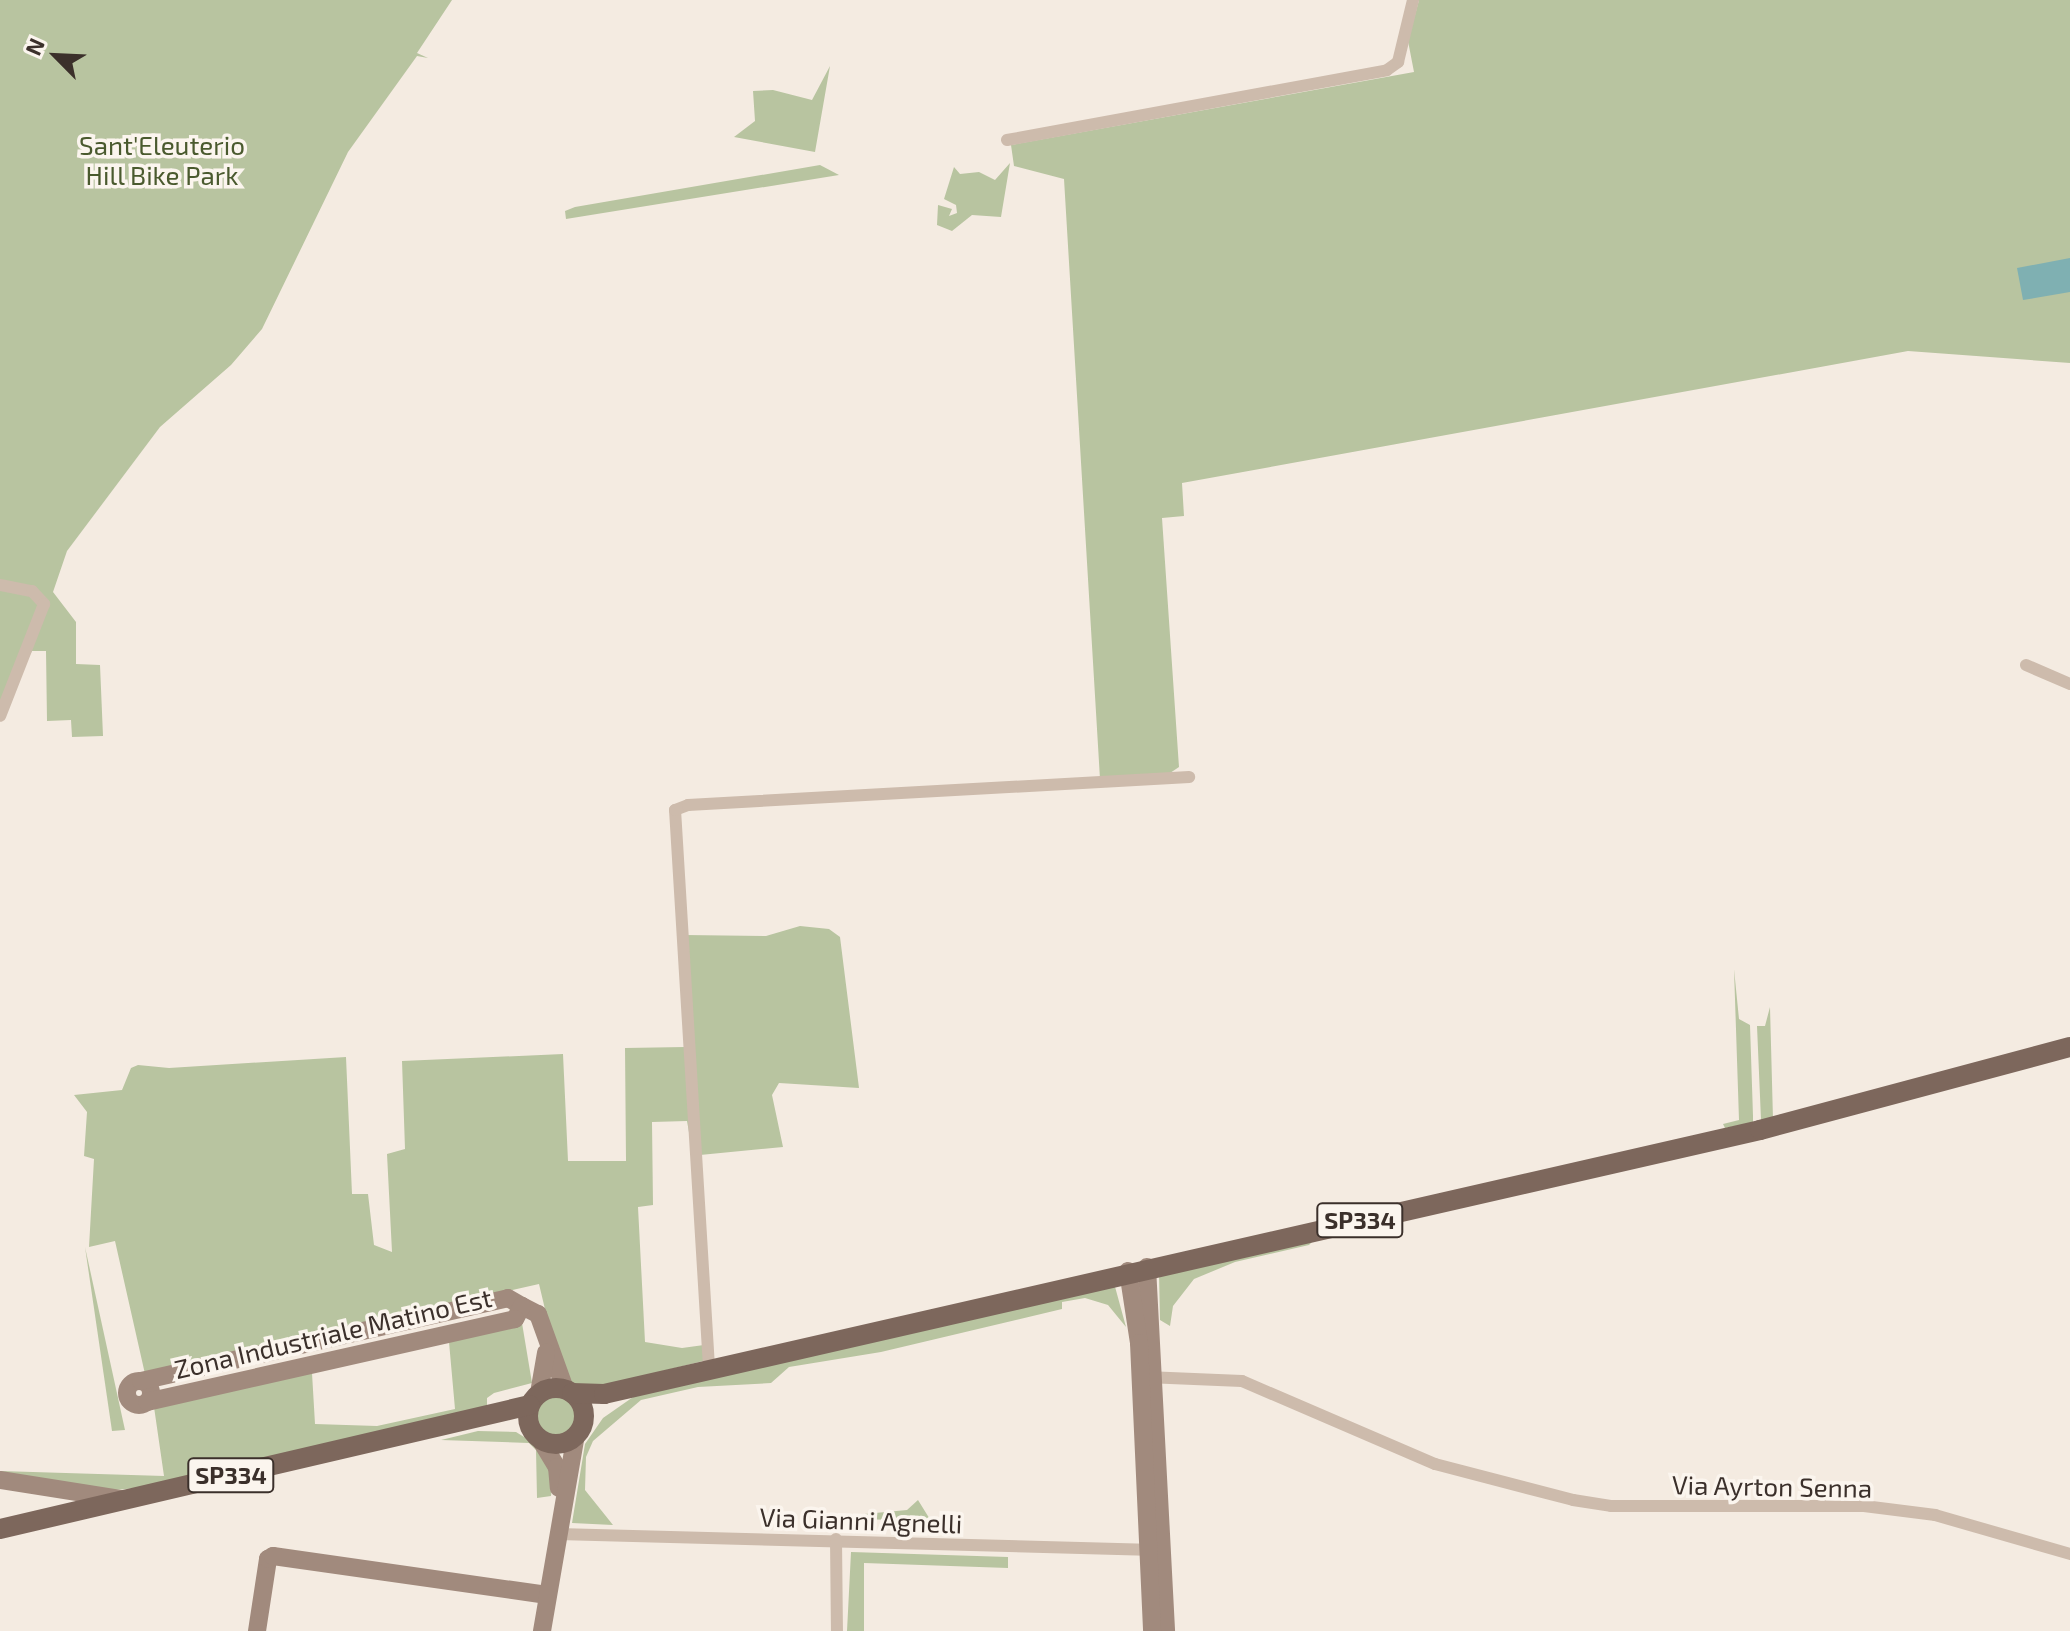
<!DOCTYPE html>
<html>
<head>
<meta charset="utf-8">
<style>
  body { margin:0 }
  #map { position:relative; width:2070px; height:1631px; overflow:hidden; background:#f4ebe1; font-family:"Exo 2",sans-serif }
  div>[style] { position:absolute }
  .green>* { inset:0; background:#b8c4a0 }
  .round { border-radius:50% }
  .water>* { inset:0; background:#7fb0b2 }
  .street>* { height:12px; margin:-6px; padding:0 6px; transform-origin:6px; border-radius:6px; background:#cdbbac }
  .secondary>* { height:18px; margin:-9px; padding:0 9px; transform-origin:9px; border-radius:9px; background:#a18a7d }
  .secondary>.ring { margin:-9px; padding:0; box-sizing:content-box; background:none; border:18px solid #a18a7d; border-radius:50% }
  .primary>* { height:20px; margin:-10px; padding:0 10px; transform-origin:10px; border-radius:10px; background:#7d675c }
  .primary>.ring { margin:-10px; padding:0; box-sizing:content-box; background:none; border:20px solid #7d675c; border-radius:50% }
  span { translate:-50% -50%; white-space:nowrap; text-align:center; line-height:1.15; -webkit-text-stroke:7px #fbf5ee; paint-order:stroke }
  .shield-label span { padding:2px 6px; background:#fbf5ee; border:2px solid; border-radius:6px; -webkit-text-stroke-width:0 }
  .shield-label { font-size:24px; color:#3b302b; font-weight:700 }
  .park-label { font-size:26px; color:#4a5a2e }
  .street-label { font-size:26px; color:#3b302b }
  .north { position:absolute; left:16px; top:16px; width:80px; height:80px; -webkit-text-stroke:6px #fbf5ee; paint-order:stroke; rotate:294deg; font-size:22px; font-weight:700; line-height:32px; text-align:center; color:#3b302b }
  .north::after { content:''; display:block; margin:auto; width:28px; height:36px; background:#3b302b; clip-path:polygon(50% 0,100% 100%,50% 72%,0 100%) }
</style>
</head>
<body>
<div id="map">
  <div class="green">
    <div style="clip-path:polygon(0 0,452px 0,417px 53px,428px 58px,417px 56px,348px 152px,262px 329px,231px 365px,160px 427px,67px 551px,53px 592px,76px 622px,76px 664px,100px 665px,103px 736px,72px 737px,71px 720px,47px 721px,46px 651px,32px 651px,0 708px)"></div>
    <div style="clip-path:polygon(1419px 0,2070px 0,2070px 363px,1908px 351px,1182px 483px,1184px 516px,1162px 518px,1179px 767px,1170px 773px,1100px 779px,1064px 179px,1014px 166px,1011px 145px,1414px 72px,1408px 41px)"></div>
    <div style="clip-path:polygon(830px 66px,815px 152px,734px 137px,755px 121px,753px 91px,773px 90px,812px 100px)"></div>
    <div style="clip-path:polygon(1010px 163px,1001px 217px,972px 215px,952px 231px,937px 225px,938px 205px,952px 209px,949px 216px,957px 213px,956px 205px,944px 199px,954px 167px,960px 174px,979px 172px,995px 180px)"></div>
    <div style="clip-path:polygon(820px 165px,839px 175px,566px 219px,565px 211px,575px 207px)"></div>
    <div style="clip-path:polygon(800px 926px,829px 929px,840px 937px,859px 1088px,779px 1083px,772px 1095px,783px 1147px,700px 1155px,685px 935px,766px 936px)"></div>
    <div style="clip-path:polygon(1734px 969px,1739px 1019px,1750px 1025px,1753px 1116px,1753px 1123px,1725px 1128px,1723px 1124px,1739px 1120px)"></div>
    <div style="clip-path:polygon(1770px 1007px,1773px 1119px,1761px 1120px,1757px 1026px,1765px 1026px)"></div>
    <div style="clip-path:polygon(685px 1047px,690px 1138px,687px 1121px,652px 1122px,653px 1205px,638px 1207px,645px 1342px,682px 1348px,704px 1345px,703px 1361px,579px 1392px,559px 1368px,539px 1284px,145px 1374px,115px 1241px,89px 1247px,94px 1159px,84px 1156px,87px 1112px,74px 1095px,122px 1090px,131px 1068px,138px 1065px,169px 1068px,346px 1057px,352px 1194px,368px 1194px,374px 1245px,392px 1252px,387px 1154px,405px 1149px,402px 1061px,563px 1054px,568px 1161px,626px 1161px,625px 1048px)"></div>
    <div style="clip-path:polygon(1317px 1237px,1309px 1245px,1235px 1262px,1194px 1279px,1173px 1306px,1170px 1326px,1160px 1320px,1159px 1273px)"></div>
    <div style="clip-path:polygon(85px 1247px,125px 1430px,112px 1431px)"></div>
    <div style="clip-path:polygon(1114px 1283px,1126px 1327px,1108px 1305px,1085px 1298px,1062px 1302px,1062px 1309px,881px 1352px,789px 1367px,771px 1383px,698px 1387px,641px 1400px,593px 1441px,586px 1457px,585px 1490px,613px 1525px,572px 1523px,585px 1444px,603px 1418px,636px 1395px)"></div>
    <div style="clip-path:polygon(522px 1323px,532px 1383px,494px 1393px,487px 1398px,487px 1410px,136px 1488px,105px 1491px,0 1476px,0 1471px,164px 1476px,154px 1407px,312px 1373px,315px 1424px,377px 1426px,455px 1409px,449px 1342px)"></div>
    <div class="round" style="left:537px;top:1397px;width:38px;height:38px"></div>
    <div style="clip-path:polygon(478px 1431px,516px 1432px,542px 1448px,553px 1481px,551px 1496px,537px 1498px,536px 1450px,529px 1443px,441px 1440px)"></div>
    <div style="clip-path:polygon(918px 1500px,931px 1521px,822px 1518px,907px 1510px)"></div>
    <div style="clip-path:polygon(851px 1552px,1008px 1557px,1008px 1568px,864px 1563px,864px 1631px,847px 1631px)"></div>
  </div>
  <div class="water">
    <div style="clip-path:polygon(2070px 258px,2070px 292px,2023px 300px,2017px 268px)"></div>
  </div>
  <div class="street">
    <div style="left:1007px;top:140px;width:386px;rotate:-10.4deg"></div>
    <div style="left:1387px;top:70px;width:14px;rotate:-36deg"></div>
    <div style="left:1398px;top:62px;width:64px;rotate:-76.4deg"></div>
    <div style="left:0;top:585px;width:33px;rotate:11deg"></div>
    <div style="left:32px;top:591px;width:18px;rotate:47deg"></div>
    <div style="left:44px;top:604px;width:120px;rotate:111.4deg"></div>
    <div style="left:2026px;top:665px;width:48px;rotate:23.4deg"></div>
    <div style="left:709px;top:1367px;width:558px;rotate:-93.49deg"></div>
    <div style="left:675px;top:810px;width:14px;rotate:-21deg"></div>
    <div style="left:688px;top:805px;width:502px;rotate:-3.2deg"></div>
    <div style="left:1146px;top:1377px;width:96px;rotate:2.4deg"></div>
    <div style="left:1242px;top:1381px;width:210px;rotate:23.3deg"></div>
    <div style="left:1435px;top:1464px;width:143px;rotate:14.6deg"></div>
    <div style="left:1573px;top:1500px;width:38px;rotate:9deg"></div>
    <div style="left:1611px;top:1506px;width:253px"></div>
    <div style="left:1864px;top:1506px;width:72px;rotate:7.2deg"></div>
    <div style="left:1935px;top:1515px;width:141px;rotate:16.1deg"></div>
    <div style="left:558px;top:1534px;width:597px;rotate:1.54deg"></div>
    <div style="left:836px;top:1539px;width:92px;rotate:89.4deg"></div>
  </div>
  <div class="secondary">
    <div style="left:1147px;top:1267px;width:364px;rotate:87deg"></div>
    <div style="left:1128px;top:1271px;width:73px;rotate:81.3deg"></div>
    <div style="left:1139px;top:1343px;width:288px;rotate:87.4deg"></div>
    <div style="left:522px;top:1306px;width:18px;rotate:27deg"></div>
    <div style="left:538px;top:1314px;width:80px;rotate:70.2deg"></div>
    <div class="ring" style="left:127px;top:1381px;width:6px;height:6px"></div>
    <div style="left:141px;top:1381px;width:376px;rotate:-12.7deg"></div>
    <div style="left:508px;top:1298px;width:16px;rotate:30deg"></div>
    <div style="left:522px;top:1306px;width:15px;rotate:118deg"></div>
    <div style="left:515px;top:1319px;width:377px;rotate:167.3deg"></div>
    <div style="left:539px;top:1393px;width:41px;rotate:-80.1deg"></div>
    <div style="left:540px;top:1439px;width:33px;rotate:59deg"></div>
    <div style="left:557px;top:1467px;width:21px;rotate:85deg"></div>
    <div style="left:0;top:1480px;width:123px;rotate:8.9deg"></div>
    <div style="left:257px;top:1631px;width:73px;rotate:-81.3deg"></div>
    <div style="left:268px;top:1559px;width:6px;rotate:-31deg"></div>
    <div style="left:273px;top:1556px;width:277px;rotate:8.1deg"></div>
    <div style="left:542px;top:1631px;width:199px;rotate:-80.2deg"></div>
  </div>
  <div class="primary">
    <div class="ring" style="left:528px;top:1388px;width:36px;height:36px"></div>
    <div style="left:572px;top:1393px;width:32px;rotate:2deg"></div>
    <div style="left:604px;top:1394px;width:1186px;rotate:-12.86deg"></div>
    <div style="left:1760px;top:1130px;width:321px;rotate:-15deg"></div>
    <div style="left:0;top:1529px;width:544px;rotate:-13.17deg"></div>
  </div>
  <div class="shield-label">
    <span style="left:1360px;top:1220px">SP334</span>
    <span style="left:231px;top:1475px">SP334</span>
  </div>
  <div class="park-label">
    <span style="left:162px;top:160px">Sant'Eleuterio<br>Hill Bike Park</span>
  </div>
  <div class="street-label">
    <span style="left:333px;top:1333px;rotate:-13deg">Zona Industriale Matino Est</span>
    <span style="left:1772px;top:1486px;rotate:1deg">Via Ayrton Senna</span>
    <span style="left:861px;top:1520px;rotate:2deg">Via Gianni Agnelli</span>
  </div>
  <div class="north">N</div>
</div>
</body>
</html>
